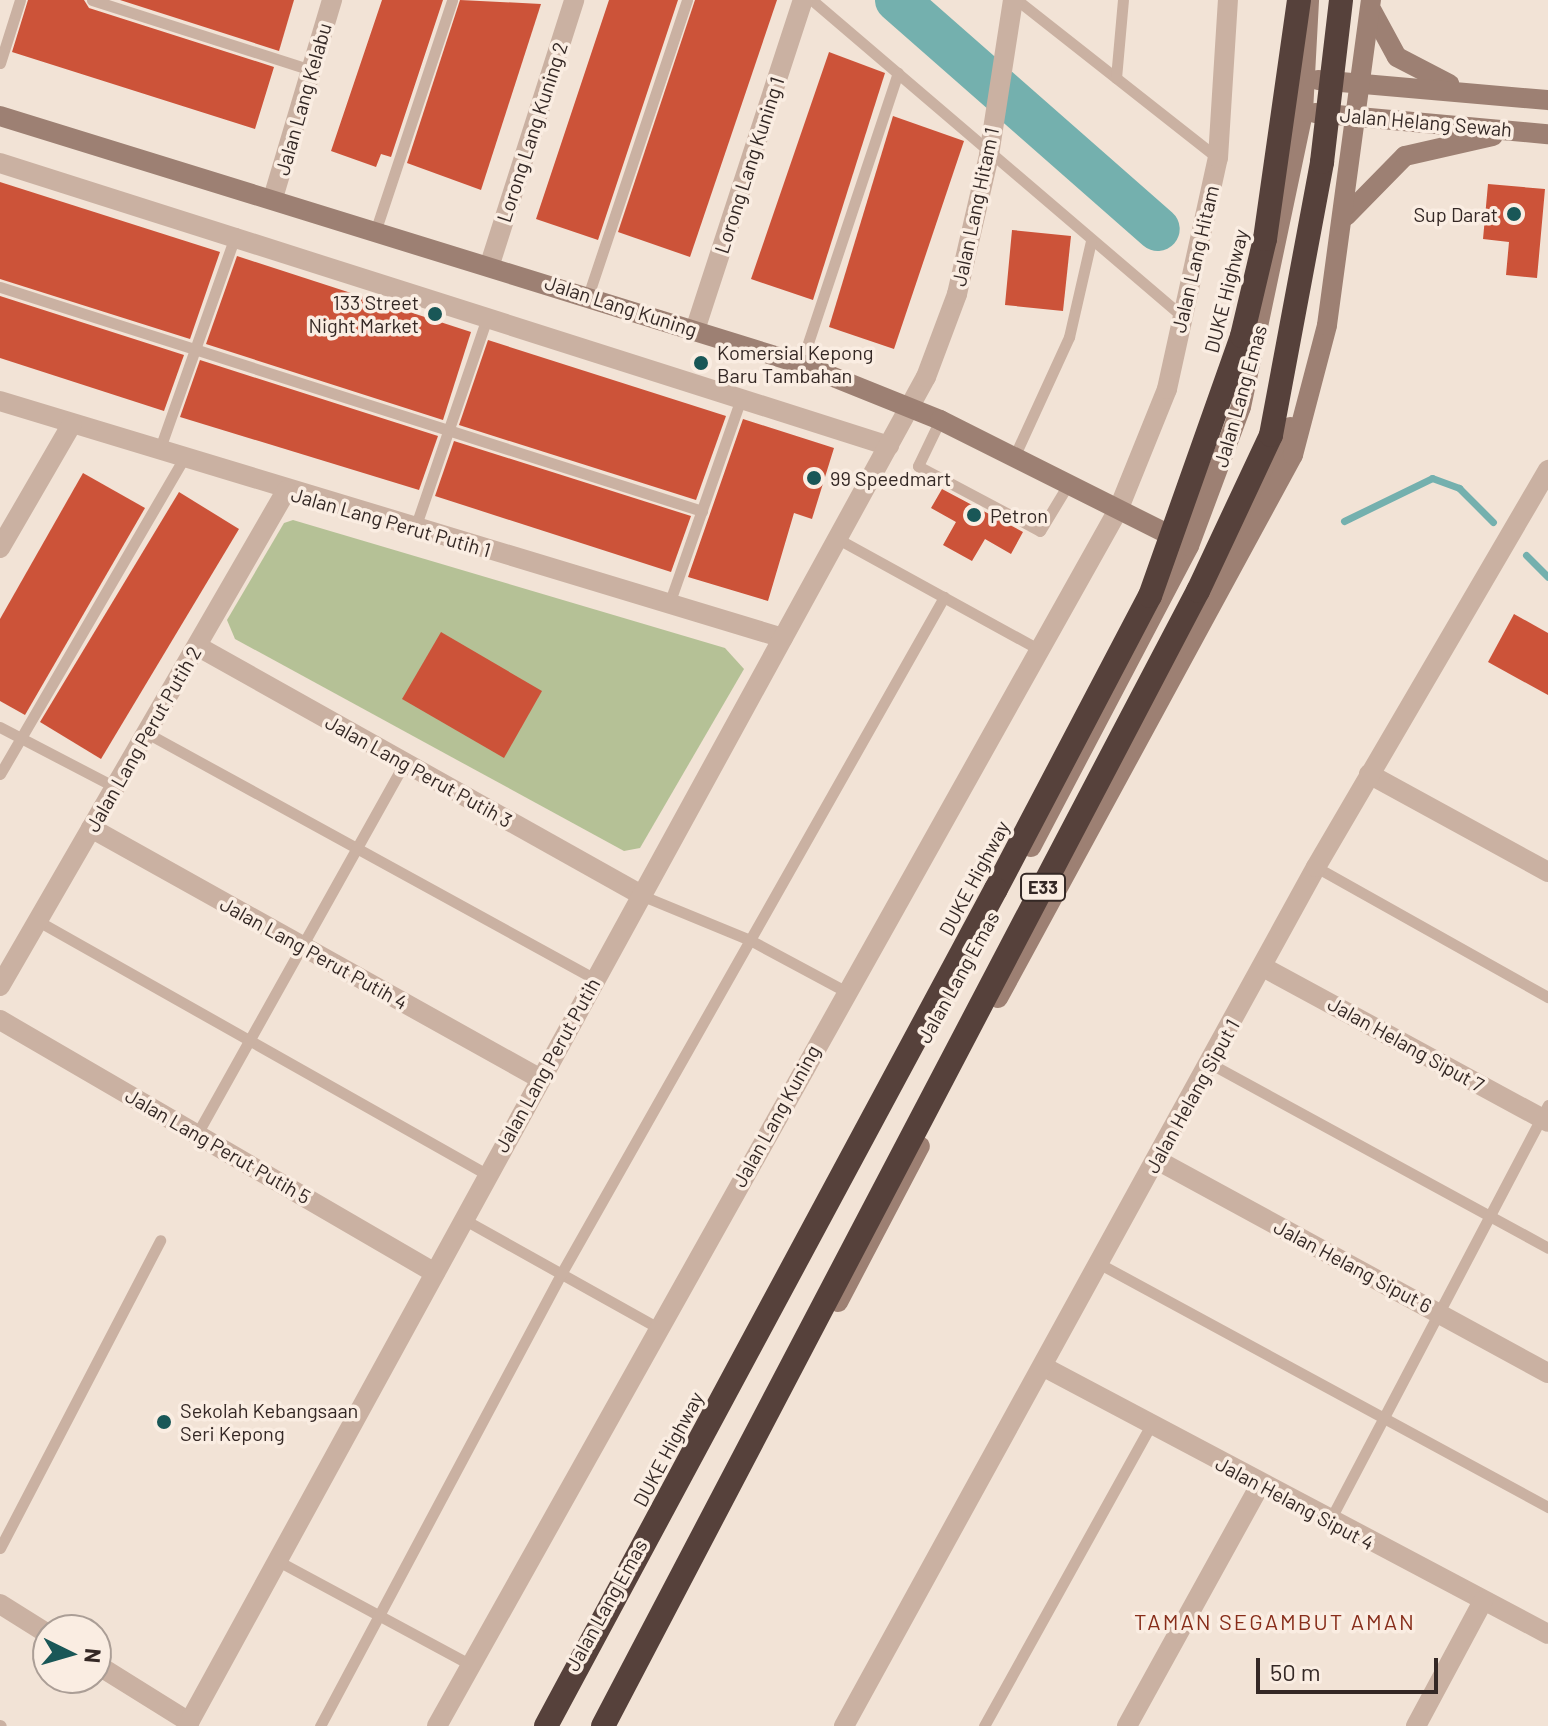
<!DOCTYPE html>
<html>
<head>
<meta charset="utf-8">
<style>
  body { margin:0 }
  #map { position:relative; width:1548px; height:1726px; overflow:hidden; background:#f2e3d6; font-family:Barlow,sans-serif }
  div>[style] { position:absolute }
  .green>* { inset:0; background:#b5c196 }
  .stream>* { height:7px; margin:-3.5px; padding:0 3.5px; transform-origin:3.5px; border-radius:3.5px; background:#74b0ae }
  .river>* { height:44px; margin:-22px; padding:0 22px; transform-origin:22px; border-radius:22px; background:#74b0ae }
  .building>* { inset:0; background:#cc5339 }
  .lane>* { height:11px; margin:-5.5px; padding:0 5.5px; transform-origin:5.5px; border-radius:5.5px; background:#cab1a2 }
  .street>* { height:20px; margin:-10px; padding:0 10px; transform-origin:10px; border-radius:10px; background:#cab1a2 }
  .secondary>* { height:20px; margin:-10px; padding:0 10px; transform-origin:10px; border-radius:10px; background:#9d8073 }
  .highway>* { height:24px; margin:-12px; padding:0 12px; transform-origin:12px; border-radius:12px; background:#56413b }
  .highway-bridge>* { height:24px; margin:-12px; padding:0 12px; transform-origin:12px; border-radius:12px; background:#56413b }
  .dots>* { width:22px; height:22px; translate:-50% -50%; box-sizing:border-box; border:4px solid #faede2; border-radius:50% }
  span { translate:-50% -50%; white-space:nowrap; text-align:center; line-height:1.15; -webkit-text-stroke:7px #faede2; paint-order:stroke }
  .shield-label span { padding:2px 6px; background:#faede2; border:2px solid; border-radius:6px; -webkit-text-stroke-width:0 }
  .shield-label { font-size:18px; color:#342825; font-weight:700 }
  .street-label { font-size:20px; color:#342825 }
  .poi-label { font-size:20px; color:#342825 }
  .right { translate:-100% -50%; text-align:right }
  .left { translate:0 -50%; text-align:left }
  .neighbourhood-label { font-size:22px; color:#872d1a; letter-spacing:2px }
  .north { position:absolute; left:32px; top:1614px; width:80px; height:80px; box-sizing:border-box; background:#faede2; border:2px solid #ab9e96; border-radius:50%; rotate:95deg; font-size:22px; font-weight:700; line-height:32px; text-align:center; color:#342825 }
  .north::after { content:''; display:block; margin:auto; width:28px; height:36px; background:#195757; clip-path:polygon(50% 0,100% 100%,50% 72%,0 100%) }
  .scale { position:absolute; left:1256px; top:1658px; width:182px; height:36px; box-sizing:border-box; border:4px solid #342825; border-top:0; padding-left:10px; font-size:24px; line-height:28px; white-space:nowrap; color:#342825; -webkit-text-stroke:6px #faede2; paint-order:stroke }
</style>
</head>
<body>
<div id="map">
  <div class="green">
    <div style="clip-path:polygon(293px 520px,725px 648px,744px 669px,640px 848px,624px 851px,235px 639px,227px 620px,284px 523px)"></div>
  </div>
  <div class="stream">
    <div style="left:1344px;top:521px;width:98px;rotate:-26deg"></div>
    <div style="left:1432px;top:478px;width:29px;rotate:20deg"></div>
    <div style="left:1459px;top:488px;width:48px;rotate:45deg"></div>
    <div style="left:1526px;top:555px;width:31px;rotate:45deg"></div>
  </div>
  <div class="river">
    <div style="left:897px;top:0;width:347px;rotate:41.3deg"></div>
  </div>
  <div class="building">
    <div style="clip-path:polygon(28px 0,84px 0,89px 8px,274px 67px,255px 129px,12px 52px)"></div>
    <div style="clip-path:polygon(120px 0,294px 0,279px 51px)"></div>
    <div style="clip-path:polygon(382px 0,443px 0,391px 157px,381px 154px,376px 167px,331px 151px)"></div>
    <div style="clip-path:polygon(460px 0,541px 4px,481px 190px,407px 163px)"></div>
    <div style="clip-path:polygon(609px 0,678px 0,598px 240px,536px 219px)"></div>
    <div style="clip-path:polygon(695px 0,777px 0,690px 257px,618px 232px)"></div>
    <div style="clip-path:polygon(829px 52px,885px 73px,813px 300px,751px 279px)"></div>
    <div style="clip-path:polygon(893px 116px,964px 141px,894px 349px,829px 327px)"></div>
    <div style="clip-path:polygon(0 182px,220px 252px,190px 339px,0 279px)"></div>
    <div style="clip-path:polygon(1488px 184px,1545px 189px,1537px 278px,1506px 275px,1509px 242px,1483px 239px)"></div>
    <div style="clip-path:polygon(1012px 230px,1071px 236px,1063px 311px,1005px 305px)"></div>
    <div style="clip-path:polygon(237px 256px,471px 332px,443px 420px,206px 344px)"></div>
    <div style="clip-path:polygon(0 296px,184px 355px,164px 411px,0 358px)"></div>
    <div style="clip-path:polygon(488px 340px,726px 416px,696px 500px,459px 425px)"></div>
    <div style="clip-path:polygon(200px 360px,438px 436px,419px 490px,180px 417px)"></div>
    <div style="clip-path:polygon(743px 419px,834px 448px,812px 519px,794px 513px,768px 601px,688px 577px)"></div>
    <div style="clip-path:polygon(454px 441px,691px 516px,671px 572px,435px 496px)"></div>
    <div style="clip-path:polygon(83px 473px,145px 508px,25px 715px,0 701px,0 619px)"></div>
    <div style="clip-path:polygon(942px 489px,1023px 532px,1011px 554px,985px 539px,972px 561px,943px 545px,956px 522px,931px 508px)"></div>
    <div style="clip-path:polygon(179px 492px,239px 529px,101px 759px,40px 722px)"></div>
    <div style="clip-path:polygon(1514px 614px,1548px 633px,1548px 695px,1488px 662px)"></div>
    <div style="clip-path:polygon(441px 632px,542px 691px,504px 758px,402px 699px)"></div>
  </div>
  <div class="lane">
    <div style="left:92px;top:0;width:230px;rotate:17.7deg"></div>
    <div style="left:812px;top:0;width:485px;rotate:40.5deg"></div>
    <div style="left:1017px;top:0;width:256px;rotate:38.2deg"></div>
    <div style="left:0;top:63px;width:66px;rotate:-72.4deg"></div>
    <div style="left:1116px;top:78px;width:78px;rotate:-84.9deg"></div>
    <div style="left:376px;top:229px;width:241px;rotate:-71.6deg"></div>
    <div style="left:0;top:287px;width:737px;rotate:17.7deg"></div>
    <div style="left:588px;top:296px;width:312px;rotate:-71.5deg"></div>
    <div style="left:801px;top:364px;width:307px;rotate:-71.6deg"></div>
    <div style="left:940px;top:420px;width:51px;rotate:115.6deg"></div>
    <div style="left:918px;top:466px;width:138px;rotate:28deg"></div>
    <div style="left:1040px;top:531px;width:56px;rotate:-58.9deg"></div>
    <div style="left:159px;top:451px;width:231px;rotate:-70.5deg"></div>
    <div style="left:1015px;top:455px;width:130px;rotate:-65.4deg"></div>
    <div style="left:1069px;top:337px;width:98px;rotate:-77.1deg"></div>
    <div style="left:415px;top:528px;width:225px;rotate:-71.1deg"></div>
    <div style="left:838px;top:539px;width:230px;rotate:28.8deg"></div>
    <div style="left:669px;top:604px;width:218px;rotate:-70.7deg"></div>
    <div style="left:0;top:727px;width:130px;rotate:27.6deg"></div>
    <div style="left:145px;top:732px;width:513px;rotate:28.76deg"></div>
    <div style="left:0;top:774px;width:364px;rotate:-59.8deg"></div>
    <div style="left:1316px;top:867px;width:266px;rotate:29.3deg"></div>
    <div style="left:643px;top:896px;width:116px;rotate:22.4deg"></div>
    <div style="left:750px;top:940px;width:108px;rotate:28.2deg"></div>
    <div style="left:38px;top:921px;width:517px;rotate:29.44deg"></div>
    <div style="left:1211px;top:1064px;width:384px;rotate:28.6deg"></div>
    <div style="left:197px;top:1134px;width:425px;rotate:-60.8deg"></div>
    <div style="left:465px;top:1220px;width:223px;rotate:29.2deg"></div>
    <div style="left:1100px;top:1264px;width:510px;rotate:28.48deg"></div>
    <div style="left:1329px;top:1522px;width:471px;rotate:-62.3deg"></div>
    <div style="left:0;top:1548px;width:347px;rotate:-62.5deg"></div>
    <div style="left:278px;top:1561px;width:219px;rotate:28.3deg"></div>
    <div style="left:0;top:1725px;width:1px;rotate:45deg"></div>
    <div style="left:320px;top:1726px;width:512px;rotate:-61.93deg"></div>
    <div style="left:561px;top:1274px;width:778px;rotate:-60.5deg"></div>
    <div style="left:984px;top:1726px;width:344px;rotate:-61deg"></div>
  </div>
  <div class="street">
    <div style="left:0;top:163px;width:933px;rotate:17.66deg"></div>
    <div style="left:273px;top:198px;width:207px;rotate:-73.4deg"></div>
    <div style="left:490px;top:264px;width:277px;rotate:-72.3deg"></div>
    <div style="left:695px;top:330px;width:347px;rotate:-71.9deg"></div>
    <div style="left:0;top:401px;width:818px;rotate:16.84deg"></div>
    <div style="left:0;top:548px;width:143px;rotate:-59.9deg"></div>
    <div style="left:197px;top:646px;width:511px;rotate:29.27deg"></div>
    <div style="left:1369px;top:774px;width:204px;rotate:28.7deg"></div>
    <div style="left:91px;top:828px;width:511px;rotate:29.17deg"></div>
    <div style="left:1263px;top:967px;width:324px;rotate:28.5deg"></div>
    <div style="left:0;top:986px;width:572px;rotate:-59.98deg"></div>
    <div style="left:0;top:1020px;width:503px;rotate:30.18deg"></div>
    <div style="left:1157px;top:1160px;width:445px;rotate:28.6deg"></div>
    <div style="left:1044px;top:1367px;width:570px;rotate:27.91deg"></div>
    <div style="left:0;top:1604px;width:57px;rotate:32deg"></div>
    <div style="left:96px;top:1664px;width:110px;rotate:31.9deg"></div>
    <div style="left:187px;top:1726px;width:1538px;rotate:-61.29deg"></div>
    <div style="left:926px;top:377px;width:89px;rotate:-69.5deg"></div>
    <div style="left:957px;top:294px;width:143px;rotate:-77deg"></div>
    <div style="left:989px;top:155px;width:157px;rotate:-81.2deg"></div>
    <div style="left:437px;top:1726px;width:1396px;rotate:-60.75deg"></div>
    <div style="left:1119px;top:508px;width:128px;rotate:-68deg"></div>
    <div style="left:1167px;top:389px;width:237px;rotate:-77.6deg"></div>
    <div style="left:1218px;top:158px;width:158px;rotate:-86.4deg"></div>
    <div style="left:844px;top:1726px;width:980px;rotate:-61.21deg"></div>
    <div style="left:1316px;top:867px;width:460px;rotate:-59.7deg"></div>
    <div style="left:1127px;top:1726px;width:275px;rotate:-61.1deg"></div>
    <div style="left:1416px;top:1726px;width:142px;rotate:-61.8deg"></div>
  </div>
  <div class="secondary">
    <div style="left:1372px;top:11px;width:52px;rotate:61.5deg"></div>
    <div style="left:1397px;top:57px;width:59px;rotate:27.4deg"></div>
    <div style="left:1318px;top:80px;width:231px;rotate:5deg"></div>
    <div style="left:1315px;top:113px;width:234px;rotate:5.2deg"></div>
    <div style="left:0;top:116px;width:839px;rotate:17.2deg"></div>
    <div style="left:801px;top:364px;width:150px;rotate:21.9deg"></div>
    <div style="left:940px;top:420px;width:273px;rotate:26.6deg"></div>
    <div style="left:1346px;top:216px;width:84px;rotate:-45.5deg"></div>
    <div style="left:1405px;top:156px;width:90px;rotate:-12.8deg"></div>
    <div style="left:1230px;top:540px;width:128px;rotate:-62deg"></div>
    <div style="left:1031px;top:847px;width:340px;rotate:-62.3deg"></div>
    <div style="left:1189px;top:546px;width:148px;rotate:-69.5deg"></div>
    <div style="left:1241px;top:407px;width:301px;rotate:-78.1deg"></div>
    <div style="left:1303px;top:112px;width:112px;rotate:-86.9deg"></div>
    <div style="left:998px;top:998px;width:618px;rotate:-61.49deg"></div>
    <div style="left:1293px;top:455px;width:134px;rotate:-75.3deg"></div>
    <div style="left:1327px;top:325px;width:328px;rotate:-82.3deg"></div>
    <div style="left:838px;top:1302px;width:176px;rotate:-62.3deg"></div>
  </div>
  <div class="highway">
    <div style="left:996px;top:889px;width:331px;rotate:-62.3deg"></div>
  </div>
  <div class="highway-bridge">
    <div style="left:1150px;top:596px;width:276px;rotate:-70.5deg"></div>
    <div style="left:1242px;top:336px;width:100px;rotate:-76.7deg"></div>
    <div style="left:1265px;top:239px;width:241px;rotate:-81.9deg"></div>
    <div style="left:546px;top:1726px;width:950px;rotate:-61.74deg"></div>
    <div style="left:603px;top:1726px;width:1282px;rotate:-62.34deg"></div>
    <div style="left:1198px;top:591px;width:172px;rotate:-64.9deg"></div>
    <div style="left:1271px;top:435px;width:278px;rotate:-79.4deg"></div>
    <div style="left:1322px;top:162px;width:163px;rotate:-83.3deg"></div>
  </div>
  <div class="dots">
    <div style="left:1514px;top:214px;background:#195757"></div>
    <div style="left:435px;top:314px;background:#195757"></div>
    <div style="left:701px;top:363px;background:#195757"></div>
    <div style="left:814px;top:478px;background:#195757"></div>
    <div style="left:974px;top:515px;background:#195757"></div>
    <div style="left:164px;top:1422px;background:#195757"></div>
  </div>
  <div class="shield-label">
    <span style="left:1043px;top:887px">E33</span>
  </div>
  <div class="street-label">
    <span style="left:303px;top:99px;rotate:-74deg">Jalan Lang Kelabu</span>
    <span style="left:1426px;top:122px;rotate:5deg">Jalan Helang Sewah</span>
    <span style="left:532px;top:132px;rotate:-72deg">Lorong Lang Kuning 2</span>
    <span style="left:749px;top:165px;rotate:-72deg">Lorong Lang Kuning 1</span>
    <span style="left:975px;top:207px;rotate:-78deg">Jalan Lang Hitam 1</span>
    <span style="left:1195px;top:259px;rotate:-77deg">Jalan Lang Hitam</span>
    <span style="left:1226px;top:291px;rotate:-76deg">DUKE Highway</span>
    <span style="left:621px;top:306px;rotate:18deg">Jalan Lang Kuning</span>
    <span style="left:1240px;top:396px;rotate:-74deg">Jalan Lang Emas</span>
    <span style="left:391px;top:522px;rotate:16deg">Jalan Lang Perut Putih 1</span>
    <span style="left:143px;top:739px;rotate:-60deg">Jalan Lang Perut Putih 2</span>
    <span style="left:419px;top:771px;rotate:29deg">Jalan Lang Perut Putih 3</span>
    <span style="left:974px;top:878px;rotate:-62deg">DUKE Highway</span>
    <span style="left:314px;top:953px;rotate:29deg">Jalan Lang Perut Putih 4</span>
    <span style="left:958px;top:977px;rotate:-61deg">Jalan Lang Emas</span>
    <span style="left:1406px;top:1044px;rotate:29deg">Jalan Helang Siput 7</span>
    <span style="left:547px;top:1065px;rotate:-61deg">Jalan Lang Perut Putih</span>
    <span style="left:1192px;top:1096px;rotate:-61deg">Jalan Helang Siput 1</span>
    <span style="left:776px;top:1116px;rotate:-61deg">Jalan Lang Kuning</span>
    <span style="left:218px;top:1146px;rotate:30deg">Jalan Lang Perut Putih 5</span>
    <span style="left:1353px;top:1266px;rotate:28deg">Jalan Helang Siput 6</span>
    <span style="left:668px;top:1449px;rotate:-62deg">DUKE Highway</span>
    <span style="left:1295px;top:1503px;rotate:28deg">Jalan Helang Siput 4</span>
    <span style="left:606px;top:1605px;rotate:-61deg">Jalan Lang Emas</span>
  </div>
  <div class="poi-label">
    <span class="right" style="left:1498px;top:214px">Sup Darat</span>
    <span class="right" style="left:419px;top:314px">133 Street<br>Night Market</span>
    <span class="left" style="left:717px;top:364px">Komersial Kepong<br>Baru Tambahan</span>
    <span class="left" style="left:830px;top:478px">99 Speedmart</span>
    <span class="left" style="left:990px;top:515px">Petron</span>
    <span class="left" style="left:180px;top:1422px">Sekolah Kebangsaan<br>Seri Kepong</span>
  </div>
  <div class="neighbourhood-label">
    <span style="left:1275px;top:1622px">TAMAN SEGAMBUT AMAN</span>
  </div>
  <div class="north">N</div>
  <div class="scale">50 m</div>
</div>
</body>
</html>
